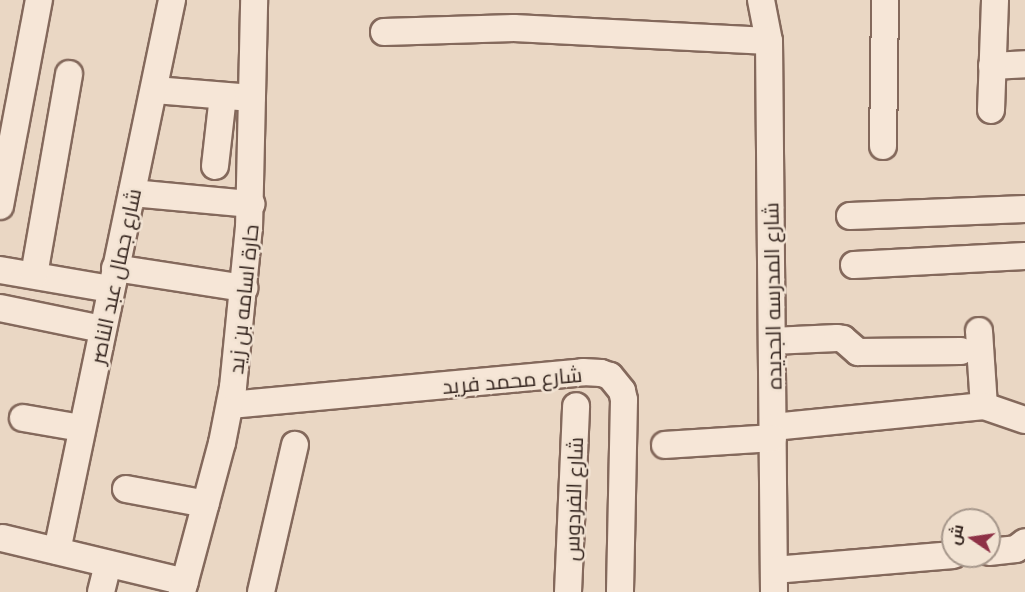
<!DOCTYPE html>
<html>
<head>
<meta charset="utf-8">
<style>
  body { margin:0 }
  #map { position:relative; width:1025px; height:592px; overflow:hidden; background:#ead7c4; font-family:"Playfair Display",Cairo,serif }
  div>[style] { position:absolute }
  .roads { filter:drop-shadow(2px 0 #84695c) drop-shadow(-2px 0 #84695c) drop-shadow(0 2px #84695c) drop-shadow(0 -2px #84695c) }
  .minor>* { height:26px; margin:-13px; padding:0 13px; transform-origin:13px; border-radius:13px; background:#f6e6d7 }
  span { translate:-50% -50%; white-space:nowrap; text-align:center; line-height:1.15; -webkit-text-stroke:5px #f2e3d3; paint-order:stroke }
  .street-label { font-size:21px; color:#35251f }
  .north { position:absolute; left:941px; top:508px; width:60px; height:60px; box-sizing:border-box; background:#f2e3d3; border:2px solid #a6978b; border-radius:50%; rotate:283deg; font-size:16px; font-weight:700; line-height:24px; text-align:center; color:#35251f }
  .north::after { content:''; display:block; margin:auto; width:21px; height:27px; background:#8e3146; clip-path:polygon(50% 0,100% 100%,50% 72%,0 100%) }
</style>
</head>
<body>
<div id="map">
  <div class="roads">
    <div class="minor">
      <div style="left:761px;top:0;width:42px;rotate:79deg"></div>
      <div style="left:769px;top:41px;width:551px;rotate:89.48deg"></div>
      <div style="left:384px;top:32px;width:130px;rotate:-1.8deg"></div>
      <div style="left:514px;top:28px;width:255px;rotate:2.9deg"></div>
      <div style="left:992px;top:66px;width:33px;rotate:-3deg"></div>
      <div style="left:155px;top:90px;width:97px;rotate:4.7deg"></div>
      <div style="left:991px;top:110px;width:110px;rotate:-87.9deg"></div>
      <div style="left:883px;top:146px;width:146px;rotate:-89.2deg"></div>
      <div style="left:215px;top:166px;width:70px;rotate:-83.5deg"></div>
      <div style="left:132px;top:193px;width:120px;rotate:5.3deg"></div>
      <div style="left:0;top:206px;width:210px;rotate:-79.3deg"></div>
      <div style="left:850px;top:216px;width:175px;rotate:-2.3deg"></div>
      <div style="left:854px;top:265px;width:171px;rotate:-3deg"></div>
      <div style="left:115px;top:268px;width:131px;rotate:8.8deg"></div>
      <div style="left:0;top:270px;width:112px;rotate:9.8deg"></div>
      <div style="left:34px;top:275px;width:204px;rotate:-80.1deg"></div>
      <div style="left:0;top:308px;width:104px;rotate:11.6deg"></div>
      <div style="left:979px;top:331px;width:75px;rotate:86.2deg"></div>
      <div style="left:772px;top:341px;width:65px;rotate:-2.6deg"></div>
      <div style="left:837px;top:338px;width:6px;rotate:9deg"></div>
      <div style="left:843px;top:339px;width:20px;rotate:41deg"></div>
      <div style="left:858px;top:352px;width:103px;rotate:-0.6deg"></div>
      <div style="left:230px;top:405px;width:355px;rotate:-5.3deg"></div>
      <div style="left:583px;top:372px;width:18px;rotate:3deg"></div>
      <div style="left:601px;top:373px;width:9px;rotate:18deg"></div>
      <div style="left:610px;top:376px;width:19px;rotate:51deg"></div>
      <div style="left:622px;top:391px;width:9px;rotate:77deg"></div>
      <div style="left:624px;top:400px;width:192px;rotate:91.2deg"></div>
      <div style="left:23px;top:418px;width:59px;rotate:9.8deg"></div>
      <div style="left:773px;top:427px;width:212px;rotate:-5.7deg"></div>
      <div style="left:984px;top:406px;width:43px;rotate:18.9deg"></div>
      <div style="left:665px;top:445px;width:108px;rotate:-3.7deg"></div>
      <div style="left:126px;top:489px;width:81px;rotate:10.6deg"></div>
      <div style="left:2px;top:538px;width:188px;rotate:13.5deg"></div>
      <div style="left:57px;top:551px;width:563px;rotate:-78.21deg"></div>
      <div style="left:989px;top:552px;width:27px;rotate:-6deg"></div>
      <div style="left:1016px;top:549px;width:11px;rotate:-38deg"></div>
      <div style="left:774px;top:570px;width:180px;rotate:-4.8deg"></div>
      <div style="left:101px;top:592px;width:29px;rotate:-76deg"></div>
      <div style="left:182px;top:592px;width:154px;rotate:-75deg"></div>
      <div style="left:222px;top:443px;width:57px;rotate:-78.9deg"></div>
      <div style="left:233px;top:387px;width:160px;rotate:-84.3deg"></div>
      <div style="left:249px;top:228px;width:228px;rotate:-88.7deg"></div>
      <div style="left:261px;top:592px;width:151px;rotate:-77deg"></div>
      <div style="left:568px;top:592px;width:186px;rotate:-87.5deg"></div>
    </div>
  </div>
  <div class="street-label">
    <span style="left:114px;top:276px;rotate:-78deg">شارع جمال عبد الناصر</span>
    <span style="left:771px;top:296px;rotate:-91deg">شارع المدرسه الجديده</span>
    <span style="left:242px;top:299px;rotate:-84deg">حارة اسامه بن زيد</span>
    <span style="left:512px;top:379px;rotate:-5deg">شارع محمد فريد</span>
    <span style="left:572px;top:499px;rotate:-88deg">شارع الفردوس</span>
  </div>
  <div class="north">ش</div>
</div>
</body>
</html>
